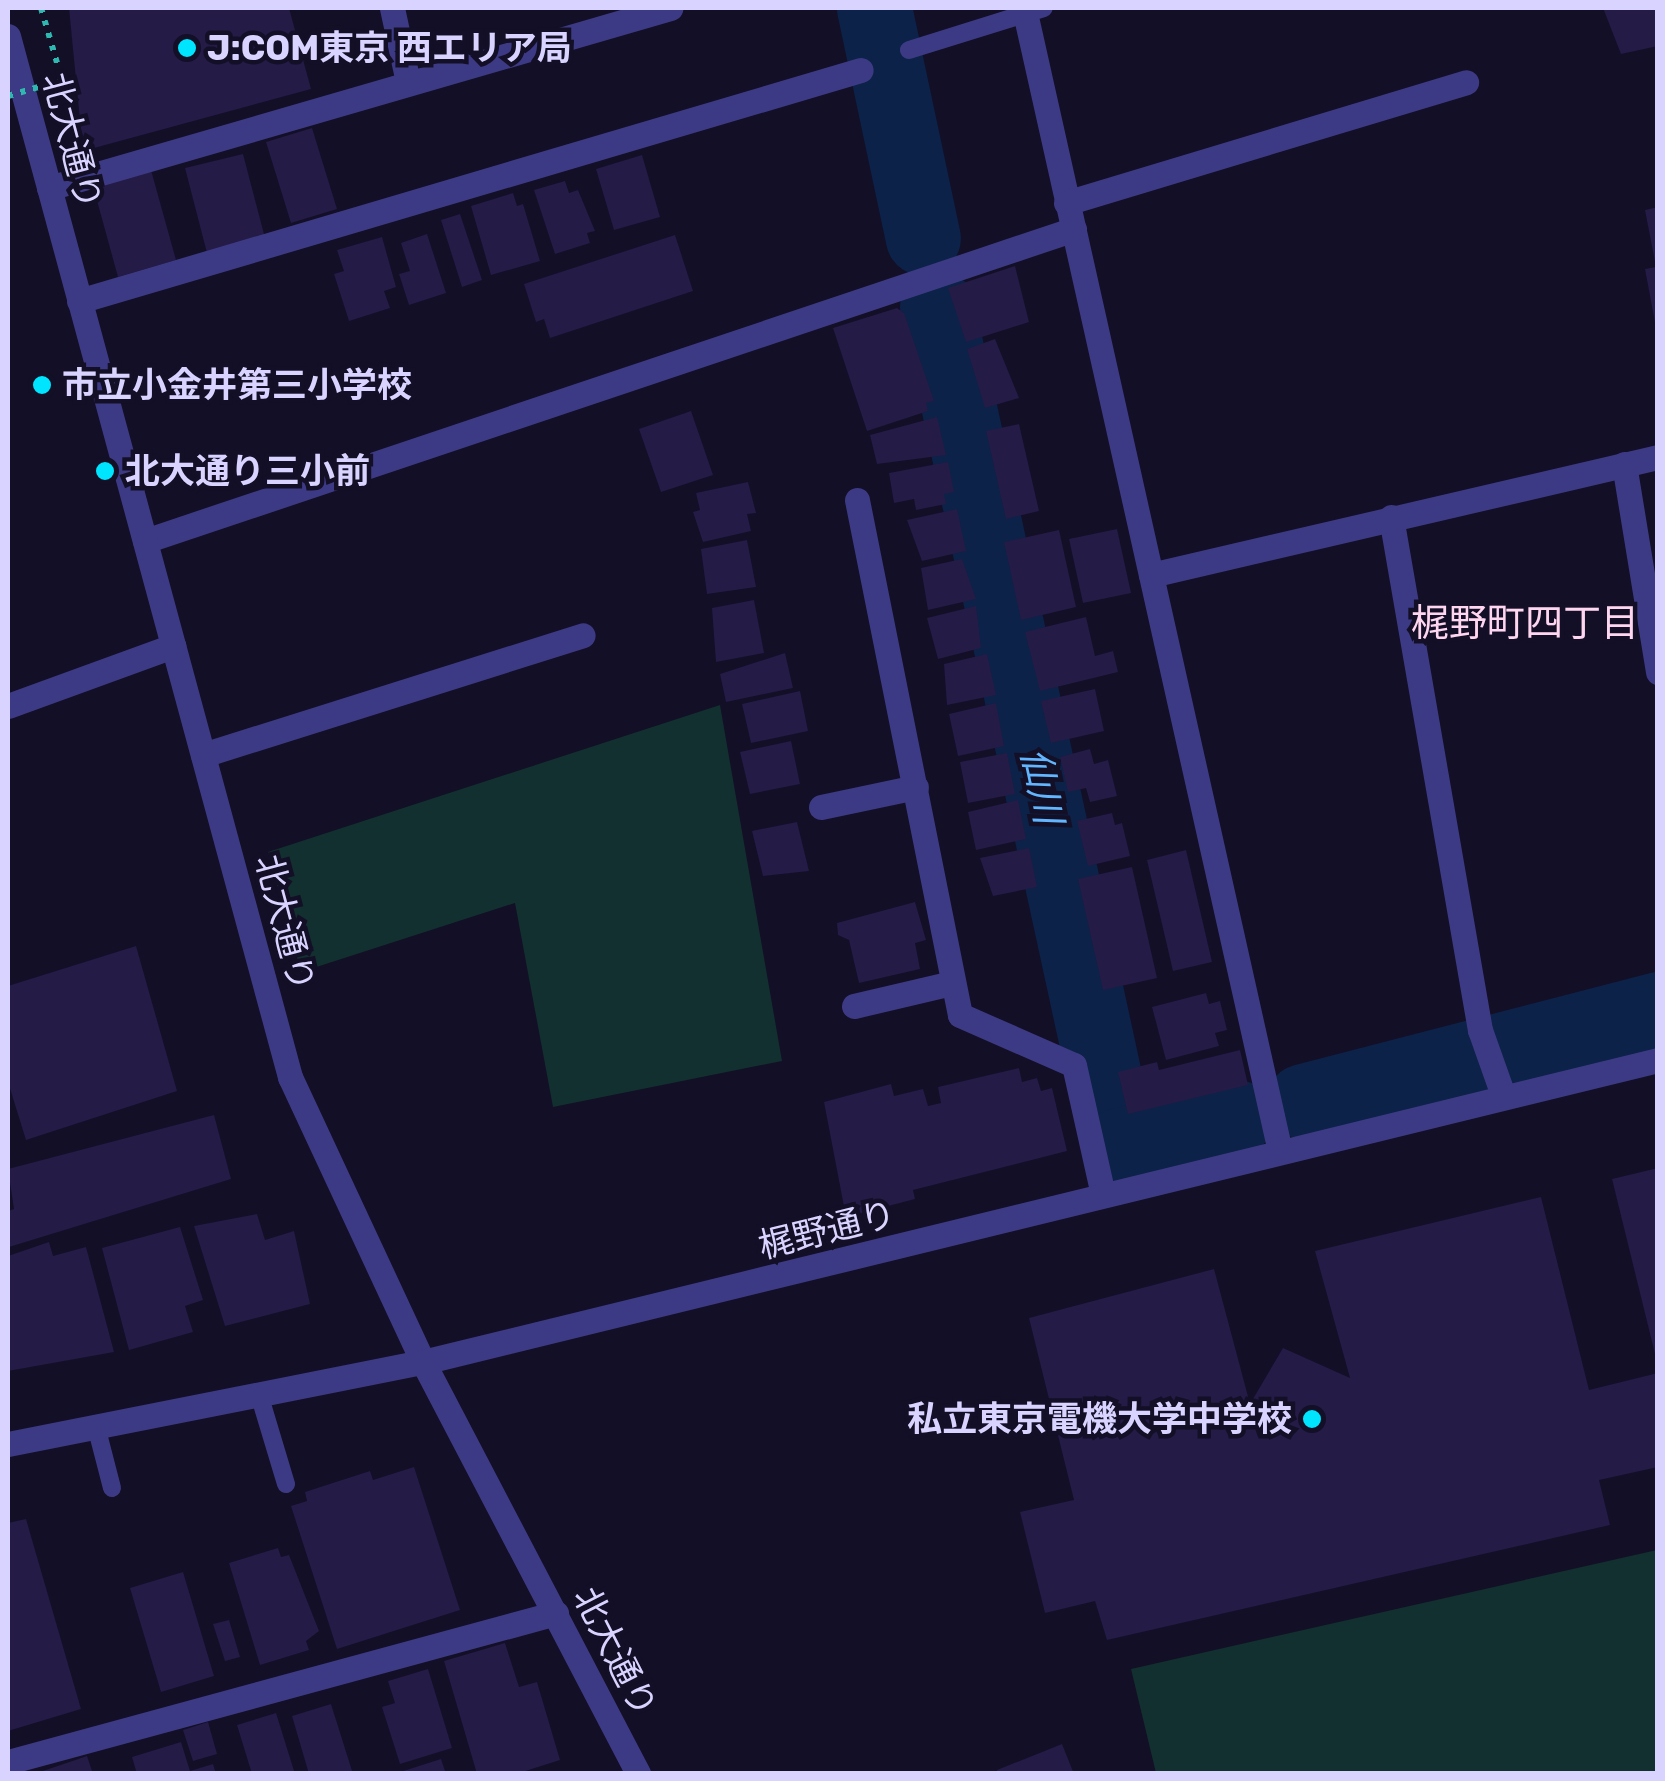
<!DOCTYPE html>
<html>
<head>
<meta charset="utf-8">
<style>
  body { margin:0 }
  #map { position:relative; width:1665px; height:1781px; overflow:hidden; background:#130f26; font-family:Rubik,"Noto Sans JP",sans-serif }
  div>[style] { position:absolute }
  .green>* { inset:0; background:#12302f }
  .river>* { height:75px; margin:-37.5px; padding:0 37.5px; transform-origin:37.5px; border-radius:37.5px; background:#0c2248 }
  .building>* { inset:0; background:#241b47 }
  .path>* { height:6px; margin-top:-3px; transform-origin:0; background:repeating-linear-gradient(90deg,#2fb8b0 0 5px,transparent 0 13px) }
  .service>* { height:18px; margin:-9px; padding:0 9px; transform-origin:9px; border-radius:9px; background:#3d3a85 }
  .minor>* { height:25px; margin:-12.5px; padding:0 12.5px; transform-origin:12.5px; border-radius:12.5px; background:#3d3a85 }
  .tertiary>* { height:25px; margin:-12.5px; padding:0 12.5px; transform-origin:12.5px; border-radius:12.5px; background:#3d3a85 }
  .path-bridge>* { height:6px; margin-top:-3px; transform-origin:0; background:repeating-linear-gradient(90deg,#2fb8b0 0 5px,transparent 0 13px) }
  .dots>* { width:28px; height:28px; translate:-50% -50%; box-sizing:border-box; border:5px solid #130f26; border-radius:50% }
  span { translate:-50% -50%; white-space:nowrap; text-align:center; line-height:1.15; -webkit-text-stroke:9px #130f26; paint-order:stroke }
  .poi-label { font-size:35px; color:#d9d4ff; font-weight:700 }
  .left { translate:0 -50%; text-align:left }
  .right { translate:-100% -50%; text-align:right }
  .street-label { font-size:35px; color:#d9d4ff }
  .neighbourhood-label { font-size:38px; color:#ffd6f0 }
  .water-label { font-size:38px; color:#62b6ff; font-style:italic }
  .frame { position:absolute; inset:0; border:10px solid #d9d4ff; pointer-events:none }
</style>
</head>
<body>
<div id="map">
  <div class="green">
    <div style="clip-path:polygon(720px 705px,782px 1061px,553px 1107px,515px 903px,301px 972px,268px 852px)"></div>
    <div style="clip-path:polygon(1657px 1550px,1657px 1773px,1156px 1773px,1131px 1669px)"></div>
  </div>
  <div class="river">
    <div style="left:874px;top:8px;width:235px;rotate:78deg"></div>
    <div style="left:937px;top:307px;width:858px;rotate:77.75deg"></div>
    <div style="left:1119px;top:1145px;width:121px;rotate:-13.3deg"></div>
    <div style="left:1303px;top:1101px;width:367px;rotate:-14.5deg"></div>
  </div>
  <div class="building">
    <div style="clip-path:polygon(69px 8px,289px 8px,311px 89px,83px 151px)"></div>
    <div style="clip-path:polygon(1603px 8px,1658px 8px,1658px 46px,1621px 54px)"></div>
    <div style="clip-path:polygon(312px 128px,337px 209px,291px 223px,266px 142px)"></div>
    <div style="clip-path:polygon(243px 154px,265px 238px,207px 253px,185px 168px)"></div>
    <div style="clip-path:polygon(642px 155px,660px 217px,614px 230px,596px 169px)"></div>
    <div style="clip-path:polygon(151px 170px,176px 260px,118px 277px,93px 186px)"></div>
    <div style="clip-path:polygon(565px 181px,569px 193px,578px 190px,595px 231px,587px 233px,590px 243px,555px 254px,534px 190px)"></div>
    <div style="clip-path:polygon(513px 193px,517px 206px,523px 204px,540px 261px,491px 275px,471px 206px)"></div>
    <div style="clip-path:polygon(1658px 207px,1658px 327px,1656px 328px,1645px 269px,1656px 267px,1645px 210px)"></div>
    <div style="clip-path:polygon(460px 214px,482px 280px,462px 287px,441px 220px)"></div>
    <div style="clip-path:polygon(427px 234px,446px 293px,409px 305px,399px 274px,410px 271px,401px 243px)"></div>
    <div style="clip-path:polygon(675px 235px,693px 291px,550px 338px,544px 319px,536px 322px,524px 284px)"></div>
    <div style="clip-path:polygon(382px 237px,396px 287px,384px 291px,390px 308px,349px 321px,334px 274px,344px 271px,337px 250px)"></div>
    <div style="clip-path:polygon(1015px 266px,1029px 322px,966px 342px,948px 288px)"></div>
    <div style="clip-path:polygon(897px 308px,904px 313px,934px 401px,926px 403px,928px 411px,867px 431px,833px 328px)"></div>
    <div style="clip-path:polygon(995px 339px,1019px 398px,985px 408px,967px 349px)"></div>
    <div style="clip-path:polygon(691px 411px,713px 475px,661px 492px,639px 429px)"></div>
    <div style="clip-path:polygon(937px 417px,946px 455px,877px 464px,870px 435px)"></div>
    <div style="clip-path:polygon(1019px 424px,1039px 511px,1006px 519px,986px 431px)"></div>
    <div style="clip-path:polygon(948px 462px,954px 492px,944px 494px,946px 504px,916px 510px,914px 499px,894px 503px,889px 473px)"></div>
    <div style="clip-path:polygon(748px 482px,756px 513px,747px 514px,751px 531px,703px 542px,693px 512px,700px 510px,696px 493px)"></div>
    <div style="clip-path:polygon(957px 509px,966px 551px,922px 561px,907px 520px)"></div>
    <div style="clip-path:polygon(1117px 529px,1131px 593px,1083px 603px,1069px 539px)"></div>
    <div style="clip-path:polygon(1059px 530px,1076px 607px,1021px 620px,1004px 542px)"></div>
    <div style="clip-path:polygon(747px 540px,756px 587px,707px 594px,701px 549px)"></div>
    <div style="clip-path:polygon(962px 559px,976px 599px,928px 610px,921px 568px)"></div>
    <div style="clip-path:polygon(754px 600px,764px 653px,716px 662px,712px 608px)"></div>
    <div style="clip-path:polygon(976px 606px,981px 648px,938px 659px,927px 618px)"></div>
    <div style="clip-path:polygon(1086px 617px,1095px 656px,1113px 651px,1118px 672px,1040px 691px,1025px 632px)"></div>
    <div style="clip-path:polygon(785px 653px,793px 688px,726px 702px,720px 674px)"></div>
    <div style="clip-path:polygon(987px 654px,996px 695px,947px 705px,944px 664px)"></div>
    <div style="clip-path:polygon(1095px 689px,1104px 731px,1051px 743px,1041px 701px)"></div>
    <div style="clip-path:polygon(800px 691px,808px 731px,751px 743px,742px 704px)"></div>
    <div style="clip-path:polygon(996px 703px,1004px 746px,958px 756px,949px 714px)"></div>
    <div style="clip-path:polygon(791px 741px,800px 784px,750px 794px,740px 752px)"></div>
    <div style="clip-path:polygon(1090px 749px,1094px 764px,1108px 760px,1117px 796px,1090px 802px,1086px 788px,1068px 792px,1060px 757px)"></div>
    <div style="clip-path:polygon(1007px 753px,1015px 794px,968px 803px,960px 762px)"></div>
    <div style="clip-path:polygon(1018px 800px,1026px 839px,976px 850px,968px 812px)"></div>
    <div style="clip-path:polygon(1112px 813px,1115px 825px,1122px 823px,1130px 856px,1088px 866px,1077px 821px)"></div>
    <div style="clip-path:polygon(797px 822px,809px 871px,763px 876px,752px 831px)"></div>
    <div style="clip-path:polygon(1029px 848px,1037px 887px,993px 896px,980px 858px)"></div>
    <div style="clip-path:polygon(1186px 850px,1212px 962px,1173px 971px,1147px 860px)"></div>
    <div style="clip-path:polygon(1132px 867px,1157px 978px,1103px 990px,1078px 879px)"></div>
    <div style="clip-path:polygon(915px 902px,926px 940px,915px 943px,920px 969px,859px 983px,849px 940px,838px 935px,837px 923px)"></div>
    <div style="clip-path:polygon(136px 946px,177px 1091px,26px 1140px,8px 1082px,8px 986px)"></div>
    <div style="clip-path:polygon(1206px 993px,1209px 1004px,1220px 1001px,1227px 1030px,1215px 1033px,1219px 1046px,1166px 1060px,1152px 1007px)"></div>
    <div style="clip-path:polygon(1240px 1050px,1248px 1085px,1128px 1114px,1118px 1072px,1157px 1062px,1159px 1070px)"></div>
    <div style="clip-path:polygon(1019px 1068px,1022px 1082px,1037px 1078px,1041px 1091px,1052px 1088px,1067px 1151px,913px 1190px,915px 1199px,846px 1217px,824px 1102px,891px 1084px,894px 1096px,923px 1089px,928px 1106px,941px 1103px,938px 1087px)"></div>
    <div style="clip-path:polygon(214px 1115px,231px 1179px,9px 1247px,8px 1211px,14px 1209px,8px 1169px)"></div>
    <div style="clip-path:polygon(1658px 1168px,1658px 1358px,1656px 1358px,1612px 1179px)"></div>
    <div style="clip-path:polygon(1541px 1197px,1589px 1390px,1658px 1373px,1658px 1467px,1599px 1480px,1610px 1525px,1107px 1640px,1095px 1601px,1045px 1613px,1020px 1512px,1074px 1500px,1029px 1318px,1214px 1269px,1250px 1404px,1283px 1348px,1350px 1378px,1315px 1251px)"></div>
    <div style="clip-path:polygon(257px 1214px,265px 1240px,294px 1231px,310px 1304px,225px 1326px,194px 1226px)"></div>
    <div style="clip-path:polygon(180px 1227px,203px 1300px,185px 1306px,193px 1332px,129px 1350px,102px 1248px)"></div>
    <div style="clip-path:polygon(49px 1242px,53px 1256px,86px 1247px,114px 1352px,8px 1371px,8px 1256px)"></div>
    <div style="clip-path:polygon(414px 1467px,460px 1610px,337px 1649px,291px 1506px,307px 1501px,305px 1492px,370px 1471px,373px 1480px)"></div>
    <div style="clip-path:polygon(26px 1519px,81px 1709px,8px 1731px,8px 1523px)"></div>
    <div style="clip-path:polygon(278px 1548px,281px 1557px,289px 1555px,319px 1631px,306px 1641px,309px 1650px,260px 1665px,229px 1563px)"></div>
    <div style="clip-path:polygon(183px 1572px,214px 1676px,161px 1692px,130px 1588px)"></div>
    <div style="clip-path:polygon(229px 1620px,240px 1657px,225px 1661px,213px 1624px)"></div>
    <div style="clip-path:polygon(505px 1643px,519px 1687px,537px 1682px,560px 1760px,516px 1774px,477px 1774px,444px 1661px)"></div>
    <div style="clip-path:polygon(428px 1669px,452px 1748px,400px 1764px,382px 1707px,395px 1703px,388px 1681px)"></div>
    <div style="clip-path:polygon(331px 1704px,353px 1774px,309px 1774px,292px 1716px)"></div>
    <div style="clip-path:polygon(276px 1713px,295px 1774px,252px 1774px,237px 1725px)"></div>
    <div style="clip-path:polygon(208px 1722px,217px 1754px,193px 1761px,183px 1730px)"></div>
    <div style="clip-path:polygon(181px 1742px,190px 1771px,213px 1764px,216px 1774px,137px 1774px,132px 1757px)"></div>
    <div style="clip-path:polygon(1062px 1744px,1074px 1774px,998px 1774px,997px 1770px)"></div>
    <div style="clip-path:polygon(87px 1756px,93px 1774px,37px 1774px,37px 1773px)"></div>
    <div style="clip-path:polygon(441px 1759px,446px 1774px,397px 1774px,397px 1773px)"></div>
  </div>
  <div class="path">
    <div style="left:41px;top:8px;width:75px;rotate:73.7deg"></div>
  </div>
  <div class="service">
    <div style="left:909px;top:50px;width:141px;rotate:-17.3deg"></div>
    <div style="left:259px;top:1394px;width:94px;rotate:73.3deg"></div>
    <div style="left:96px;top:1426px;width:64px;rotate:75.5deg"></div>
  </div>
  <div class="minor">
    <div style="left:392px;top:8px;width:76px;rotate:77.8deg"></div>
    <div style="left:1024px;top:8px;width:1171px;rotate:77.38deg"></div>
    <div style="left:49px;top:188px;width:647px;rotate:-16.16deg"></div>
    <div style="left:1066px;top:203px;width:418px;rotate:-16.8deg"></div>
    <div style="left:79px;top:301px;width:815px;rotate:-16.46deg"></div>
    <div style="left:1624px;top:464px;width:211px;rotate:80.7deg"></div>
    <div style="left:857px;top:500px;width:525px;rotate:78.69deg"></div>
    <div style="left:960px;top:1015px;width:124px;rotate:23.7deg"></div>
    <div style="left:1074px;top:1065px;width:133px;rotate:77.4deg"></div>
    <div style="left:1391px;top:517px;width:521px;rotate:80.16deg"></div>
    <div style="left:1480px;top:1030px;width:69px;rotate:70.5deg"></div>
    <div style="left:145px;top:541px;width:980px;rotate:-18.56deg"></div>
    <div style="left:1151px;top:575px;width:521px;rotate:-13.1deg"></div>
    <div style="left:8px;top:706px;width:176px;rotate:-20deg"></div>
    <div style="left:203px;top:755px;width:398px;rotate:-17.5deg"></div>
    <div style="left:821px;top:807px;width:97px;rotate:-11.9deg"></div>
    <div style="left:854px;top:1006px;width:101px;rotate:-13.2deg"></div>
    <div style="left:8px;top:1762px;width:568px;rotate:-15.21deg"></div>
  </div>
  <div class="tertiary">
    <div style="left:8px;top:36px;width:1079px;rotate:74.84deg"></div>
    <div style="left:290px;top:1077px;width:315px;rotate:65deg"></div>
    <div style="left:423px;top:1362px;width:465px;rotate:62.4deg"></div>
    <div style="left:8px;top:1444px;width:423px;rotate:-11.2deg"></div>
    <div style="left:423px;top:1362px;width:1271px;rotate:-13.74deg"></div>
  </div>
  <div class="path-bridge">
    <div style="left:8px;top:96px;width:56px;rotate:-16.5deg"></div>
  </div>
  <div class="dots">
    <div style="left:187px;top:48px;background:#00e5ff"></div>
    <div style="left:42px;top:385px;background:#00e5ff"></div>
    <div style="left:105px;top:471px;background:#00e5ff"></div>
    <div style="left:1312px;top:1419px;background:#00e5ff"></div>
  </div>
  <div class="poi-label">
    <span class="left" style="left:207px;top:48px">J:COM東京 西エリア局</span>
    <span class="left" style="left:62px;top:385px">市立小金井第三小学校</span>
    <span class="left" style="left:125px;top:471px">北大通り三小前</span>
    <span class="right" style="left:1292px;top:1419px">私立東京電機大学中学校</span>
  </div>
  <div class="street-label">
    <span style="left:72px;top:141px;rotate:75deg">北大通り</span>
    <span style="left:285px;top:923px;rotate:75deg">北大通り</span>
    <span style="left:827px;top:1230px;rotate:-14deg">梶野通り</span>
    <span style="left:615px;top:1652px;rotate:63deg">北大通り</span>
  </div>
  <div class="neighbourhood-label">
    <span style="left:1525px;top:624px">梶野町四丁目</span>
  </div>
  <div class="water-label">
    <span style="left:1041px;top:786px;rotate:78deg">仙川</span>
  </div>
  <div class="frame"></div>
</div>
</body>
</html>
